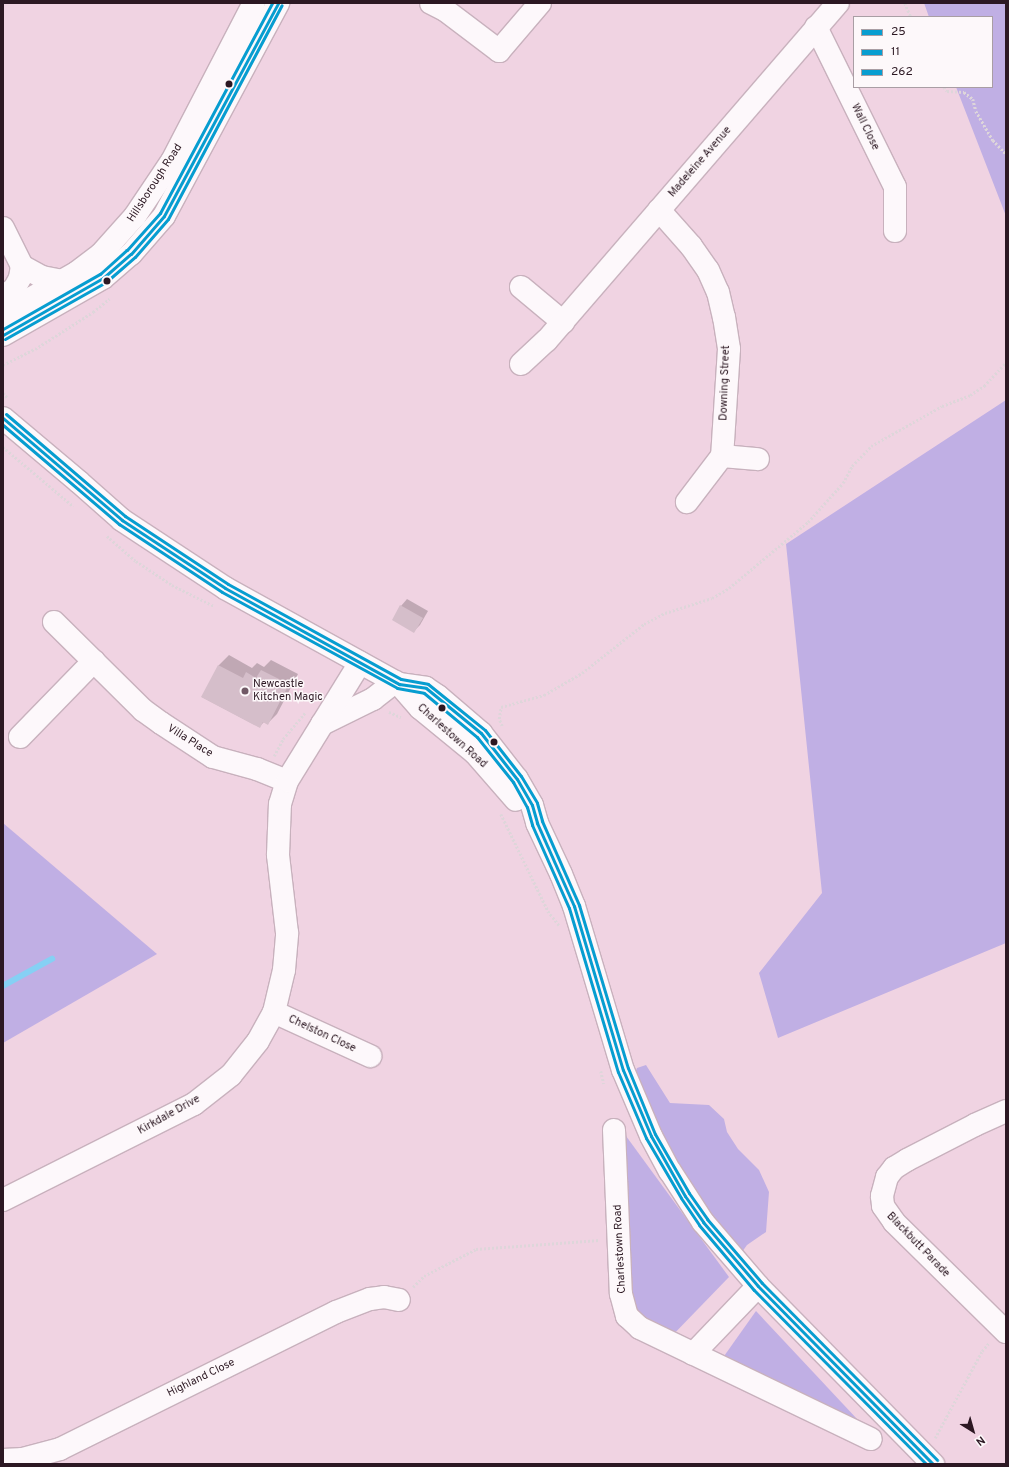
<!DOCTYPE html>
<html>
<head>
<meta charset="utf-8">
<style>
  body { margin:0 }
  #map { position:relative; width:1009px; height:1467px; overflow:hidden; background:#f0d3e2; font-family:Overpass,sans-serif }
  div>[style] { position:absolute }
  .forest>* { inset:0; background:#c0afe4 }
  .shadow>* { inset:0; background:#0003 }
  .stream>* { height:5.5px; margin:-2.75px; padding:0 2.75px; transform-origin:2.75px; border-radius:2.75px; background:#86d0f4 }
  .building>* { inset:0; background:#d5beca }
  .path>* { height:2.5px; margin-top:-1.25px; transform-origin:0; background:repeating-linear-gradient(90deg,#ded6da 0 2px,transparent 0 4px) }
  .roads { filter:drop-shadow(1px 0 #c8b1bd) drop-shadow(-1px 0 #c8b1bd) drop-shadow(0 1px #c8b1bd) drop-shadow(0 -1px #c8b1bd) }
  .minor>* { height:22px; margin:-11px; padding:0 11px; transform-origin:11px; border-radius:11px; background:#fdf8fb }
  .major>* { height:22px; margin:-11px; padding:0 11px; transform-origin:11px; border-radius:11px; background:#fdf8fb }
  .bus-1>* { height:3px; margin:-1.5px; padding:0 1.5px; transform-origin:1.5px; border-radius:1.5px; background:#079dd0 }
  .bus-2>* { height:3px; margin:-1.5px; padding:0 1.5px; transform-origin:1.5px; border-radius:1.5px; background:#079dd0 }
  .bus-3>* { height:3px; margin:-1.5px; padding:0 1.5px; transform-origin:1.5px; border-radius:1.5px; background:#079dd0 }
  .bus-4>* { height:3px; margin:-1.5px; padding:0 1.5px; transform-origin:1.5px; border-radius:1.5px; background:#079dd0 }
  .bus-5>* { height:3px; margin:-1.5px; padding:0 1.5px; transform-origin:1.5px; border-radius:1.5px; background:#079dd0 }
  .dots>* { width:11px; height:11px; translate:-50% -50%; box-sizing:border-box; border:2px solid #fdf8fa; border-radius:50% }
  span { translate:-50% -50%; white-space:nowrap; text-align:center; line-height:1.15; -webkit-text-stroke:3px #fdf8fa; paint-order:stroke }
  .street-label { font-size:11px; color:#2c1823 }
  .poi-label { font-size:11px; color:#2c1823 }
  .left { translate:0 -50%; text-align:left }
  .frame { position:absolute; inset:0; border:4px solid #2c1823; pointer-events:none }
  .legend { position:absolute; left:853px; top:16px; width:140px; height:72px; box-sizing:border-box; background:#fdf8fa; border:1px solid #a99ea4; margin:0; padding:5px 7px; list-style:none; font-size:12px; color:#2c1823 }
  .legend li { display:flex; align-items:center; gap:8px; height:20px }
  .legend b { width:20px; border:1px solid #a99ea4 }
  .north { position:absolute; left:953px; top:1411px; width:40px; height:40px; -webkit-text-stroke:3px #fdf8fa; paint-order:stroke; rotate:143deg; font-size:11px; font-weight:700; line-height:16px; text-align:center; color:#2c1823 }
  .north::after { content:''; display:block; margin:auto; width:14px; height:18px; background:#2c1823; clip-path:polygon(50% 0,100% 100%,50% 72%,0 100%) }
</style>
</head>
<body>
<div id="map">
  <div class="forest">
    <div style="clip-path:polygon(924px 3px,1006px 3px,1006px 216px,956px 87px,992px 87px,992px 17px,929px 17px)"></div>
    <div style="clip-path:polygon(1006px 400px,1006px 943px,778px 1038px,759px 973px,822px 893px,786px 544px)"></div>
    <div style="clip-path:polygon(3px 823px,157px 954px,3px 1043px)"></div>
    <div style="clip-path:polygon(646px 1065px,670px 1103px,709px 1105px,724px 1119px,727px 1132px,738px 1149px,759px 1170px,769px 1192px,766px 1232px,747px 1245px,742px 1252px,707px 1218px,679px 1175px,635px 1073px,637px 1068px)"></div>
    <div style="clip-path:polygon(626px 1136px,729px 1277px,668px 1340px,625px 1307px)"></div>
    <div style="clip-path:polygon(756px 1311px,858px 1420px,722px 1359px)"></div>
  </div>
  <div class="shadow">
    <div style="clip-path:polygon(407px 599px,428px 611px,420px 625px,414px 631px,401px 606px)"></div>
    <div style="clip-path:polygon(229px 655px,252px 668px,257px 663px,264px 667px,271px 660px,298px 674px,277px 714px,267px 724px,264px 722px,259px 727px,202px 697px,219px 665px)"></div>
  </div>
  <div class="stream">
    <div style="left:3px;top:986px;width:56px;rotate:-28.9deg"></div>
  </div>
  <div class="building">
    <div style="clip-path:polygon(400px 605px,423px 618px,414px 633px,392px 620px)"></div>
    <div style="clip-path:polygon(218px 665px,243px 678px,246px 672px,256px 678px,261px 670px,289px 684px,268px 725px,263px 722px,260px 728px,201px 697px)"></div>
  </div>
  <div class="path">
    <div style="left:905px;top:3px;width:15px;rotate:67deg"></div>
    <div style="left:944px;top:87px;width:5px;rotate:53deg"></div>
    <div style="left:947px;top:91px;width:17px;rotate:3deg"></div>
    <div style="left:964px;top:92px;width:11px;rotate:38deg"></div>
    <div style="left:973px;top:99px;width:12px;rotate:76deg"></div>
    <div style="left:976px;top:111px;width:34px;rotate:60deg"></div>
    <div style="left:993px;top:140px;width:19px;rotate:47deg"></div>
    <div style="left:3px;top:365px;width:36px;rotate:-27deg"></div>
    <div style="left:35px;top:349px;width:69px;rotate:-32.5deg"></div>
    <div style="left:93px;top:312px;width:21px;rotate:-39deg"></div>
    <div style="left:3px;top:393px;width:7px;rotate:45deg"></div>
    <div style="left:3px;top:447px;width:92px;rotate:40.1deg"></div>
    <div style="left:107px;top:536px;width:38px;rotate:41deg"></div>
    <div style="left:136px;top:561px;width:43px;rotate:33.7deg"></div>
    <div style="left:172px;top:585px;width:47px;rotate:26.6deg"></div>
    <div style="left:389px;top:712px;width:13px;rotate:23deg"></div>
    <div style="left:502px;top:726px;width:8px;rotate:-113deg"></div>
    <div style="left:499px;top:719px;width:12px;rotate:-81deg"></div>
    <div style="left:501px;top:707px;width:45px;rotate:-15.6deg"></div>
    <div style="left:544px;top:695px;width:44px;rotate:-30.1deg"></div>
    <div style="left:582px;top:673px;width:79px;rotate:-38.3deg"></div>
    <div style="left:644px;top:624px;width:24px;rotate:-28deg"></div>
    <div style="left:665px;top:613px;width:49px;rotate:-17.7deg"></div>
    <div style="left:712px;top:598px;width:20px;rotate:-30deg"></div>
    <div style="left:729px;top:588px;width:103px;rotate:-39.9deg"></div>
    <div style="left:808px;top:522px;width:52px;rotate:-48.1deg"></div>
    <div style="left:843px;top:483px;width:19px;rotate:-62deg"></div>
    <div style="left:852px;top:466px;width:28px;rotate:-46deg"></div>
    <div style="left:871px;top:446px;width:81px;rotate:-29.4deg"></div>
    <div style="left:942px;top:406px;width:30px;rotate:-21deg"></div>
    <div style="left:970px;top:395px;width:17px;rotate:-33deg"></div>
    <div style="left:984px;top:386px;width:33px;rotate:-47deg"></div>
    <div style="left:274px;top:756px;width:19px;rotate:-62deg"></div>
    <div style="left:283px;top:739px;width:35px;rotate:-50deg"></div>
    <div style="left:501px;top:814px;width:108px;rotate:64.1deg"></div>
    <div style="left:548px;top:911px;width:18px;rotate:52deg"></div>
    <div style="left:601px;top:1071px;width:13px;rotate:77deg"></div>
    <div style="left:413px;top:1287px;width:16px;rotate:-45deg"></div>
    <div style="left:424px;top:1276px;width:59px;rotate:-27.4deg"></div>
    <div style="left:476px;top:1249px;width:124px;rotate:-4.2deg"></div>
    <div style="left:935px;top:1438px;width:99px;rotate:-61.6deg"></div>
    <div style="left:982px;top:1351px;width:11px;rotate:-49deg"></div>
  </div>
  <div class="roads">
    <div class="minor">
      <div style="left:431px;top:3px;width:16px;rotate:27deg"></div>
      <div style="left:445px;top:10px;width:68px;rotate:37.2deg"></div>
      <div style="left:499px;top:51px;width:63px;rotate:-49.5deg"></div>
      <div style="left:816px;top:27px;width:178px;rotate:63.7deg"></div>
      <div style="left:895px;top:187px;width:44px;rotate:90deg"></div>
      <div style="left:659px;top:210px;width:48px;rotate:48.4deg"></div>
      <div style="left:691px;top:246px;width:29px;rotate:55deg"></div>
      <div style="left:708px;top:270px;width:24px;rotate:66deg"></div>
      <div style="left:718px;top:292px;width:26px;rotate:77deg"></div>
      <div style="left:724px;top:317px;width:32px;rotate:81deg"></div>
      <div style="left:729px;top:349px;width:107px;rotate:93.7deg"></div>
      <div style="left:722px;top:456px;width:58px;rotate:127.3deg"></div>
      <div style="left:3px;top:228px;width:42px;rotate:63.4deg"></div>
      <div style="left:22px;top:266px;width:23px;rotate:29deg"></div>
      <div style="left:42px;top:277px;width:21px;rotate:11deg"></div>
      <div style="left:521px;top:287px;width:55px;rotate:39.8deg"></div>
      <div style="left:3px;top:296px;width:13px;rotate:-32deg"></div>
      <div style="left:14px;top:289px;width:13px;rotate:-61deg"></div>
      <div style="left:20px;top:278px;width:12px;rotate:-81deg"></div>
      <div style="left:521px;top:364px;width:35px;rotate:-43deg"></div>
      <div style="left:547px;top:340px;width:445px;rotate:-49.2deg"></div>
      <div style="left:722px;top:456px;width:36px;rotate:5deg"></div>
      <div style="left:54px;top:622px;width:125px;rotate:44.7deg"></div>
      <div style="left:143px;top:710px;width:22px;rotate:36deg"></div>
      <div style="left:161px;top:723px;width:62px;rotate:33.2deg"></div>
      <div style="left:213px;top:757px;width:46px;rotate:15.3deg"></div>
      <div style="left:257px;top:769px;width:32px;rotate:22deg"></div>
      <div style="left:322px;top:724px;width:57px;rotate:-26.1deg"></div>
      <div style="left:373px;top:699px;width:28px;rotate:-38deg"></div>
      <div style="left:20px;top:737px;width:106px;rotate:-45.8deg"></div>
      <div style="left:274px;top:1012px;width:106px;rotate:24.6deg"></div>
      <div style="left:1006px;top:1111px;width:34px;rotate:156deg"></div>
      <div style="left:975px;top:1125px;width:76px;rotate:152.8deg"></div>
      <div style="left:907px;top:1160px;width:15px;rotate:148deg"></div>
      <div style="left:894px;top:1168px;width:11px;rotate:128deg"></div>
      <div style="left:887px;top:1177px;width:20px;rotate:105deg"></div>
      <div style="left:882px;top:1196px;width:10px;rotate:84deg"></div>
      <div style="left:883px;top:1206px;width:19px;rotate:55deg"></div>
      <div style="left:894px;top:1222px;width:157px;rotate:44.5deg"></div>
      <div style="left:614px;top:1130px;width:164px;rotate:87.6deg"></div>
      <div style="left:621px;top:1294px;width:23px;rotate:75deg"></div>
      <div style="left:627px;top:1316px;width:18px;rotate:43deg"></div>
      <div style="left:640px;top:1328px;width:256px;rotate:25.7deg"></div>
      <div style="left:3px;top:1200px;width:214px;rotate:-26.7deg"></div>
      <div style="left:194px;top:1104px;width:47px;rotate:-38.1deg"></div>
      <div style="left:231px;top:1075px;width:43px;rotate:-51.5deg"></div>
      <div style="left:258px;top:1041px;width:33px;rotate:-61deg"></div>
      <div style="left:274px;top:1012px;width:43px;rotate:-76.6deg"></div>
      <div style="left:284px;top:970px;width:37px;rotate:-85deg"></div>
      <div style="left:287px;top:933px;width:79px;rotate:-96.6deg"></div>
      <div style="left:278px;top:855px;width:51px;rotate:-87.8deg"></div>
      <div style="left:280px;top:804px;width:24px;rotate:-73deg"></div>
      <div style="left:287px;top:781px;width:139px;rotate:-58.3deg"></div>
      <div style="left:693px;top:1354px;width:94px;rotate:-46.3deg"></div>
      <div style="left:3px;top:1460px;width:20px;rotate:-3deg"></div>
      <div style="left:23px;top:1459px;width:38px;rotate:-15deg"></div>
      <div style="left:60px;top:1449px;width:308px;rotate:-26.4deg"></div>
      <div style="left:336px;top:1312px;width:36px;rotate:-21deg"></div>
      <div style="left:370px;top:1299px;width:14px;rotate:-8deg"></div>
      <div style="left:384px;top:1297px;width:15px;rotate:11deg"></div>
    </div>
    <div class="major">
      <div style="left:3px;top:314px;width:84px;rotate:-29.3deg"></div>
      <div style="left:76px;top:273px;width:31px;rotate:-37deg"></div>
      <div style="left:101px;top:254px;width:51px;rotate:-48.2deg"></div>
      <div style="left:135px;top:216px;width:66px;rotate:-56.1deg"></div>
      <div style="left:172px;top:161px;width:178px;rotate:-62.6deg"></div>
      <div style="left:3px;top:335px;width:115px;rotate:-29.7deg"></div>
      <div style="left:103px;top:278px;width:37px;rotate:-41deg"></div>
      <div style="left:131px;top:254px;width:50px;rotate:-49deg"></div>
      <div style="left:164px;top:216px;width:242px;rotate:-61.8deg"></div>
      <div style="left:3px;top:418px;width:99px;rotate:40.1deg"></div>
      <div style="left:79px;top:482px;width:57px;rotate:41.5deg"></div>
      <div style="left:122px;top:520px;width:123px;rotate:33.4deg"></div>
      <div style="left:225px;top:588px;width:199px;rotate:28.9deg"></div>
      <div style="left:399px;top:684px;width:32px;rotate:49deg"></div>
      <div style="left:420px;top:708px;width:71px;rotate:39.3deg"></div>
      <div style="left:475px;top:753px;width:62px;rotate:48.9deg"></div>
      <div style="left:399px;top:684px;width:27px;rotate:8deg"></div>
      <div style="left:426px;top:688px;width:14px;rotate:34deg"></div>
      <div style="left:438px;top:696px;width:57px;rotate:40.7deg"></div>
      <div style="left:481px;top:733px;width:58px;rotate:52deg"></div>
      <div style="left:517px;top:779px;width:30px;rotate:60deg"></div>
      <div style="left:532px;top:805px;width:19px;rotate:74deg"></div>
      <div style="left:537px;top:823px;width:56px;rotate:64.8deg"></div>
      <div style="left:561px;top:874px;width:35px;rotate:68deg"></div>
      <div style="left:574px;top:906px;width:171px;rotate:73.4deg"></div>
      <div style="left:623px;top:1070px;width:72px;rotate:67deg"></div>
      <div style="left:651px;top:1136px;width:40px;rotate:62deg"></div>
      <div style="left:670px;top:1171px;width:61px;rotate:57.1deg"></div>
      <div style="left:703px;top:1222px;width:84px;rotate:49.3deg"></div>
      <div style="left:758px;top:1286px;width:250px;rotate:45.5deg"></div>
    </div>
  </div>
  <div class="bus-1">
    <div style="left:3px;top:335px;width:115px;rotate:-29.7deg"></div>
    <div style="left:103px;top:278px;width:37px;rotate:-41deg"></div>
    <div style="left:131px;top:254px;width:50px;rotate:-49deg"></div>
    <div style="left:164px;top:216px;width:242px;rotate:-61.8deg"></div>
    <div style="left:3px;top:418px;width:157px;rotate:40.6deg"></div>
    <div style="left:122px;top:520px;width:123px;rotate:33.4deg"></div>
    <div style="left:225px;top:588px;width:199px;rotate:28.9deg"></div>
    <div style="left:399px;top:684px;width:27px;rotate:8deg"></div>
    <div style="left:426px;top:688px;width:71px;rotate:39.3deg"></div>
    <div style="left:481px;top:733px;width:58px;rotate:52deg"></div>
    <div style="left:517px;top:779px;width:30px;rotate:60deg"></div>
    <div style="left:532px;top:805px;width:19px;rotate:74deg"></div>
    <div style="left:537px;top:823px;width:91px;rotate:66deg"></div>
    <div style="left:574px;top:906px;width:171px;rotate:73.4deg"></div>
    <div style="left:623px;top:1070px;width:72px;rotate:67deg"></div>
    <div style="left:651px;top:1136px;width:69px;rotate:60.5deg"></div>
    <div style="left:685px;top:1196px;width:32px;rotate:55deg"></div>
    <div style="left:703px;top:1222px;width:84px;rotate:49.3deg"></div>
    <div style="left:758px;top:1286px;width:250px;rotate:45.5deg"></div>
  </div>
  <div class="bus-2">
    <div style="left:3px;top:425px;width:153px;rotate:40.5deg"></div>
    <div style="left:119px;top:524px;width:123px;rotate:33.4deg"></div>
    <div style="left:222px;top:592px;width:200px;rotate:28.7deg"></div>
    <div style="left:397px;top:688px;width:27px;rotate:10deg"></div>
    <div style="left:424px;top:693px;width:69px;rotate:39.7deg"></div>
    <div style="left:477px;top:737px;width:58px;rotate:51.3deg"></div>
    <div style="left:513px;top:782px;width:29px;rotate:61deg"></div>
    <div style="left:527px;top:807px;width:19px;rotate:74deg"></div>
    <div style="left:532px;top:825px;width:91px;rotate:66deg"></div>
    <div style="left:569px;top:908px;width:171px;rotate:73.4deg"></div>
    <div style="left:618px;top:1072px;width:72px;rotate:67deg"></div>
    <div style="left:646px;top:1138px;width:69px;rotate:59.7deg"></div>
    <div style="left:681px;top:1198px;width:32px;rotate:56deg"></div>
    <div style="left:699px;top:1225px;width:85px;rotate:49.8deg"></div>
    <div style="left:754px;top:1290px;width:245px;rotate:45.3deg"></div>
  </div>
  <div class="bus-3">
    <div style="left:6px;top:414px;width:157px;rotate:40.6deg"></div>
    <div style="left:125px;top:516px;width:123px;rotate:33.4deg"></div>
    <div style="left:228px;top:584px;width:197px;rotate:28.8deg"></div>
    <div style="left:401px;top:679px;width:27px;rotate:10deg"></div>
    <div style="left:428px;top:684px;width:73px;rotate:38.9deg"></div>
    <div style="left:485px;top:730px;width:58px;rotate:52deg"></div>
    <div style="left:521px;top:776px;width:31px;rotate:59deg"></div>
    <div style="left:537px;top:803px;width:19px;rotate:74deg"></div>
    <div style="left:542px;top:821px;width:92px;rotate:66.2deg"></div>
    <div style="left:579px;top:905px;width:170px;rotate:73.3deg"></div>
    <div style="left:628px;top:1068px;width:71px;rotate:67.8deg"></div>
    <div style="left:655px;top:1134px;width:68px;rotate:60deg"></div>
    <div style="left:689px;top:1193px;width:32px;rotate:55deg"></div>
    <div style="left:707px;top:1219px;width:84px;rotate:49.3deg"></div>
    <div style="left:762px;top:1283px;width:249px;rotate:45.3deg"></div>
  </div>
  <div class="bus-4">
    <div style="left:5px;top:339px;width:116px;rotate:-29.4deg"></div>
    <div style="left:106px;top:282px;width:38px;rotate:-41deg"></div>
    <div style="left:135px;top:257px;width:50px;rotate:-49deg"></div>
    <div style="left:168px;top:219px;width:242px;rotate:-62deg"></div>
  </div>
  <div class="bus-5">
    <div style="left:3px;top:329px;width:112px;rotate:-29.6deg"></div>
    <div style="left:100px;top:274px;width:36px;rotate:-42deg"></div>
    <div style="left:127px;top:250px;width:50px;rotate:-48.3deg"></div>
    <div style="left:160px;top:213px;width:238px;rotate:-61.9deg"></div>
  </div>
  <div class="dots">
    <div style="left:229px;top:84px;background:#2c1823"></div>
    <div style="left:107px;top:281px;background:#2c1823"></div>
    <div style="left:245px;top:691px;background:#715966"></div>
    <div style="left:442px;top:708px;background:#2c1823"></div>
    <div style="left:494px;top:742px;background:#2c1823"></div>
  </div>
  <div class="street-label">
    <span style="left:865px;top:127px;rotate:64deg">Wall Close</span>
    <span style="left:700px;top:162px;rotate:-49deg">Madeleine Avenue</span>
    <span style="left:155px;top:183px;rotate:-57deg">Hillsborough Road</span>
    <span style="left:725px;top:383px;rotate:-88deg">Downing Street</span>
    <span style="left:452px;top:736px;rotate:42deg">Charlestown Road</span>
    <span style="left:190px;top:741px;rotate:32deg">Villa Place</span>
    <span style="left:322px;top:1034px;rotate:25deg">Chelston Close</span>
    <span style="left:169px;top:1115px;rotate:-29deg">Kirkdale Drive</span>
    <span style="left:918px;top:1245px;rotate:46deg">Blackbutt Parade</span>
    <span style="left:620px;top:1249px;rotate:-93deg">Charlestown Road</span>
    <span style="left:201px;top:1378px;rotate:-26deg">Highland Close</span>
  </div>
  <div class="poi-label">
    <span class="left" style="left:253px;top:691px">Newcastle<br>Kitchen Magic</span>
  </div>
  <div class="frame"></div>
  <ul class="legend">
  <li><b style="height:5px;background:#079dd0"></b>25</li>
  <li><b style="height:5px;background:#079dd0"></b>11</li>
  <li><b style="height:5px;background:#079dd0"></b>262</li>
  </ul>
  <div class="north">N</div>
</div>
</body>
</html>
